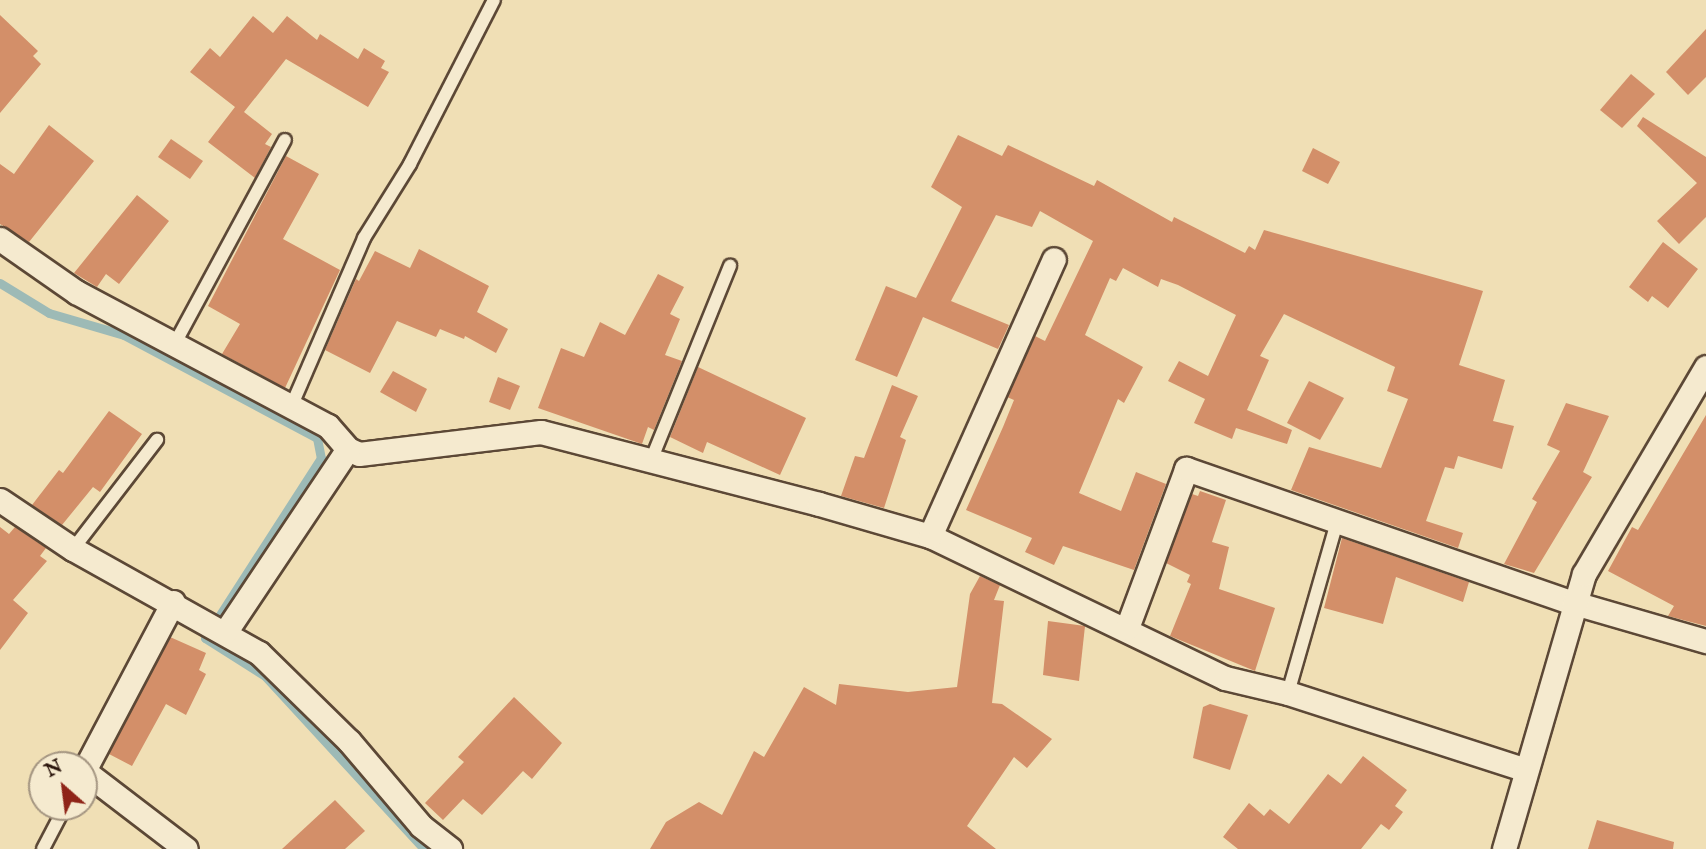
<!DOCTYPE html>
<html>
<head>
<meta charset="utf-8">
<style>
  body { margin:0 }
  #map { position:relative; width:1706px; height:849px; overflow:hidden; background:#f0dfb5; font-family:"IM FELL English",serif }
  div>[style] { position:absolute }
  .stream>* { height:9px; margin:-4.5px; padding:0 4.5px; transform-origin:4.5px; border-radius:4.5px; background:#9dbab6 }
  .building>* { inset:0; background:#d38f69 }
  .roads { filter:drop-shadow(2px 0 #5c4836) drop-shadow(-2px 0 #5c4836) drop-shadow(0 2px #5c4836) drop-shadow(0 -2px #5c4836) }
  .lane>* { height:12px; margin:-6px; padding:0 6px; transform-origin:6px; border-radius:6px; background:#f5eacf }
  .street>* { height:23px; margin:-11.5px; padding:0 11.5px; transform-origin:11.5px; border-radius:11.5px; background:#f5eacf }
  span { translate:-50% -50%; white-space:nowrap; text-align:center; line-height:1.15; -webkit-text-stroke:5px #f5eacf; paint-order:stroke }
  .north { position:absolute; left:28px; top:751px; width:70px; height:70px; box-sizing:border-box; background:#f5eacf; border:2px solid #a49581; border-radius:50%; rotate:332deg; font-size:19px; font-weight:700; line-height:28px; text-align:center; color:#2b150c }
  .north::after { content:''; display:block; margin:auto; width:24px; height:32px; background:#8f2418; clip-path:polygon(50% 0,100% 100%,50% 72%,0 100%) }
</style>
</head>
<body>
<div id="map">
  <div class="stream">
    <div style="left:0;top:283px;width:57px;rotate:31.5deg"></div>
    <div style="left:49px;top:313px;width:78px;rotate:16.3deg"></div>
    <div style="left:124px;top:335px;width:219px;rotate:28.1deg"></div>
    <div style="left:317px;top:438px;width:20px;rotate:79deg"></div>
    <div style="left:321px;top:458px;width:214px;rotate:122.8deg"></div>
    <div style="left:205px;top:638px;width:71px;rotate:32.3deg"></div>
    <div style="left:265px;top:676px;width:235px;rotate:47.4deg"></div>
  </div>
  <div class="building">
    <div style="clip-path:polygon(0 15px,38px 51px,33px 56px,41px 64px,0 113px)"></div>
    <div style="clip-path:polygon(253px 16px,273px 33px,287px 16px,317px 40px,320px 34px,358px 59px,364px 48px,385px 61px,381px 68px,389px 72px,368px 107px,286px 59px,244px 112px,272px 134px,265px 144px,271px 147px,255px 178px,208px 142px,235px 107px,190px 72px,210px 48px,220px 57px)"></div>
    <div style="clip-path:polygon(1706px 29px,1706px 77px,1688px 95px,1666px 72px)"></div>
    <div style="clip-path:polygon(1631px 74px,1655px 94px,1622px 128px,1600px 110px)"></div>
    <div style="clip-path:polygon(1643px 117px,1706px 157px,1706px 217px,1679px 244px,1657px 221px,1697px 183px,1637px 126px)"></div>
    <div style="clip-path:polygon(49px 125px,94px 161px,29px 242px,0 224px,0 164px,14px 174px)"></div>
    <div style="clip-path:polygon(958px 135px,1002px 156px,1008px 145px,1094px 186px,1097px 180px,1172px 222px,1174px 217px,1245px 253px,1249px 246px,1255px 250px,1264px 230px,1483px 291px,1459px 365px,1505px 380px,1493px 421px,1514px 426px,1502px 469px,1458px 456px,1454px 469px,1445px 467px,1426px 521px,1463px 533px,1458px 548px,1291px 490px,1309px 447px,1381px 468px,1408px 399px,1387px 391px,1395px 367px,1284px 314px,1260px 356px,1269px 360px,1247px 410px,1292px 430px,1287px 444px,1236px 428px,1232px 439px,1194px 423px,1205px 399px,1168px 381px,1179px 361px,1208px 376px,1236px 315px,1178px 285px,1161px 279px,1158px 287px,1123px 268px,1116px 281px,1110px 278px,1085px 335px,1143px 367px,1124px 403px,1118px 399px,1079px 493px,1121px 511px,1136px 472px,1166px 484px,1134px 570px,1063px 546px,1054px 565px,1025px 552px,1032px 538px,966px 510px,1003px 427px,1014px 400px,1007px 397px,1035px 336px,1045px 341px,1093px 241px,1040px 211px,1032px 227px,996px 215px,951px 301px,1009px 325px,998px 349px,923px 317px,897px 377px,855px 360px,886px 286px,916px 298px,962px 207px,931px 187px)"></div>
    <div style="clip-path:polygon(171px 139px,203px 161px,190px 179px,158px 157px)"></div>
    <div style="clip-path:polygon(1313px 148px,1340px 162px,1328px 184px,1302px 171px)"></div>
    <div style="clip-path:polygon(286px 156px,319px 174px,283px 239px,340px 270px,285px 388px,222px 354px,240px 324px,208px 306px)"></div>
    <div style="clip-path:polygon(137px 195px,169px 221px,119px 284px,106px 274px,97px 287px,74px 273px)"></div>
    <div style="clip-path:polygon(1663px 242px,1698px 269px,1668px 308px,1652px 296px,1648px 302px,1629px 287px)"></div>
    <div style="clip-path:polygon(419px 249px,489px 286px,477px 312px,508px 329px,496px 353px,465px 336px,464px 339px,440px 329px,436px 337px,397px 321px,370px 373px,325px 350px,356px 279px,359px 281px,375px 251px,410px 268px)"></div>
    <div style="clip-path:polygon(658px 274px,684px 287px,670px 314px,680px 319px,665px 355px,682px 361px,654px 430px,648px 427px,642px 444px,538px 408px,561px 348px,584px 357px,600px 322px,625px 335px)"></div>
    <div style="clip-path:polygon(698px 367px,806px 418px,780px 475px,707px 442px,703px 453px,670px 437px)"></div>
    <div style="clip-path:polygon(393px 371px,427px 389px,416px 412px,380px 392px)"></div>
    <div style="clip-path:polygon(498px 377px,520px 386px,510px 410px,489px 402px)"></div>
    <div style="clip-path:polygon(1309px 381px,1344px 398px,1320px 440px,1287px 423px)"></div>
    <div style="clip-path:polygon(892px 385px,918px 396px,900px 437px,906px 440px,884px 508px,841px 496px,855px 456px,864px 458px)"></div>
    <div style="clip-path:polygon(1566px 403px,1609px 416px,1583px 472px,1592px 477px,1534px 573px,1504px 564px,1537px 502px,1532px 499px,1560px 451px,1547px 445px)"></div>
    <div style="clip-path:polygon(109px 411px,142px 434px,100px 492px,93px 487px,62px 525px,32px 505px,59px 470px,63px 473px)"></div>
    <div style="clip-path:polygon(1706px 415px,1706px 626px,1668px 616px,1674px 606px,1608px 571px,1632px 527px,1638px 530px)"></div>
    <div style="clip-path:polygon(1200px 491px,1226px 500px,1212px 542px,1229px 547px,1219px 589px,1275px 608px,1255px 671px,1170px 636px,1191px 584px,1187px 582px,1190px 575px,1166px 563px,1192px 494px,1198px 496px)"></div>
    <div style="clip-path:polygon(0 527px,9px 534px,15px 527px,46px 548px,40px 556px,47px 561px,13px 600px,28px 613px,0 650px)"></div>
    <div style="clip-path:polygon(1342px 538px,1469px 582px,1463px 602px,1396px 577px,1383px 624px,1324px 608px)"></div>
    <div style="clip-path:polygon(980px 576px,1000px 585px,994px 600px,1004px 601px,992px 703px,1002px 704px,1052px 739px,1027px 768px,1014px 757px,967px 826px,996px 849px,650px 849px,666px 822px,699px 802px,722px 815px,754px 751px,764px 757px,804px 687px,836px 705px,839px 684px,908px 692px,957px 687px,970px 594px)"></div>
    <div style="clip-path:polygon(1048px 621px,1085px 626px,1079px 681px,1043px 675px)"></div>
    <div style="clip-path:polygon(170px 637px,206px 653px,199px 670px,206px 674px,186px 715px,166px 704px,132px 766px,109px 754px)"></div>
    <div style="clip-path:polygon(514px 697px,562px 743px,532px 779px,523px 771px,482px 815px,463px 799px,443px 820px,425px 803px,464px 762px,458px 757px)"></div>
    <div style="clip-path:polygon(1210px 704px,1248px 715px,1230px 770px,1193px 758px,1203px 707px)"></div>
    <div style="clip-path:polygon(1363px 756px,1407px 790px,1395px 806px,1403px 812px,1389px 830px,1381px 824px,1361px 849px,1238px 849px,1223px 837px,1249px 803px,1264px 816px,1270px 809px,1289px 824px,1328px 774px,1341px 784px)"></div>
    <div style="clip-path:polygon(335px 800px,365px 831px,345px 849px,282px 849px)"></div>
    <div style="clip-path:polygon(1597px 820px,1674px 842px,1673px 849px,1588px 849px)"></div>
  </div>
  <div class="roads">
    <div class="lane">
      <div style="left:174px;top:345px;width:233px;rotate:-61.6deg"></div>
      <div style="left:291px;top:407px;width:184px;rotate:-66.6deg"></div>
      <div style="left:364px;top:238px;width:87px;rotate:-58.1deg"></div>
      <div style="left:410px;top:164px;width:184px;rotate:-62.9deg"></div>
      <div style="left:650px;top:463px;width:213px;rotate:-67.9deg"></div>
      <div style="left:73px;top:549px;width:138px;rotate:-52.4deg"></div>
      <div style="left:1288px;top:693px;width:181px;rotate:-74deg"></div>
      <div style="left:43px;top:849px;width:47px;rotate:-62.4deg"></div>
    </div>
    <div class="street">
      <div style="left:0;top:239px;width:93px;rotate:34.9deg"></div>
      <div style="left:76px;top:292px;width:285px;rotate:28deg"></div>
      <div style="left:328px;top:426px;width:30px;rotate:49deg"></div>
      <div style="left:348px;top:449px;width:12px;rotate:24deg"></div>
      <div style="left:359px;top:454px;width:183px;rotate:-6.9deg"></div>
      <div style="left:541px;top:432px;width:287px;rotate:14.5deg"></div>
      <div style="left:819px;top:504px;width:116px;rotate:16.1deg"></div>
      <div style="left:930px;top:536px;width:327px;rotate:25.7deg"></div>
      <div style="left:1225px;top:678px;width:65px;rotate:13.4deg"></div>
      <div style="left:1288px;top:693px;width:250px;rotate:17.9deg"></div>
      <div style="left:0;top:500px;width:88px;rotate:33.9deg"></div>
      <div style="left:73px;top:549px;width:213px;rotate:29.2deg"></div>
      <div style="left:259px;top:653px;width:126px;rotate:44.4deg"></div>
      <div style="left:349px;top:741px;width:111px;rotate:49.7deg"></div>
      <div style="left:421px;top:826px;width:37px;rotate:38deg"></div>
      <div style="left:930px;top:536px;width:303px;rotate:-65.9deg"></div>
      <div style="left:173px;top:602px;width:191px;rotate:117.8deg"></div>
      <div style="left:84px;top:771px;width:128px;rotate:37.4deg"></div>
      <div style="left:1127px;top:628px;width:170px;rotate:-69.6deg"></div>
      <div style="left:1186px;top:469px;width:410px;rotate:19.1deg"></div>
      <div style="left:1574px;top:603px;width:137px;rotate:16.1deg"></div>
      <div style="left:226px;top:631px;width:219px;rotate:-56.2deg"></div>
      <div style="left:1504px;top:849px;width:286px;rotate:-73.8deg"></div>
      <div style="left:1584px;top:574px;width:240px;rotate:-59.5deg"></div>
    </div>
  </div>
  <div class="north">N</div>
</div>
</body>
</html>
